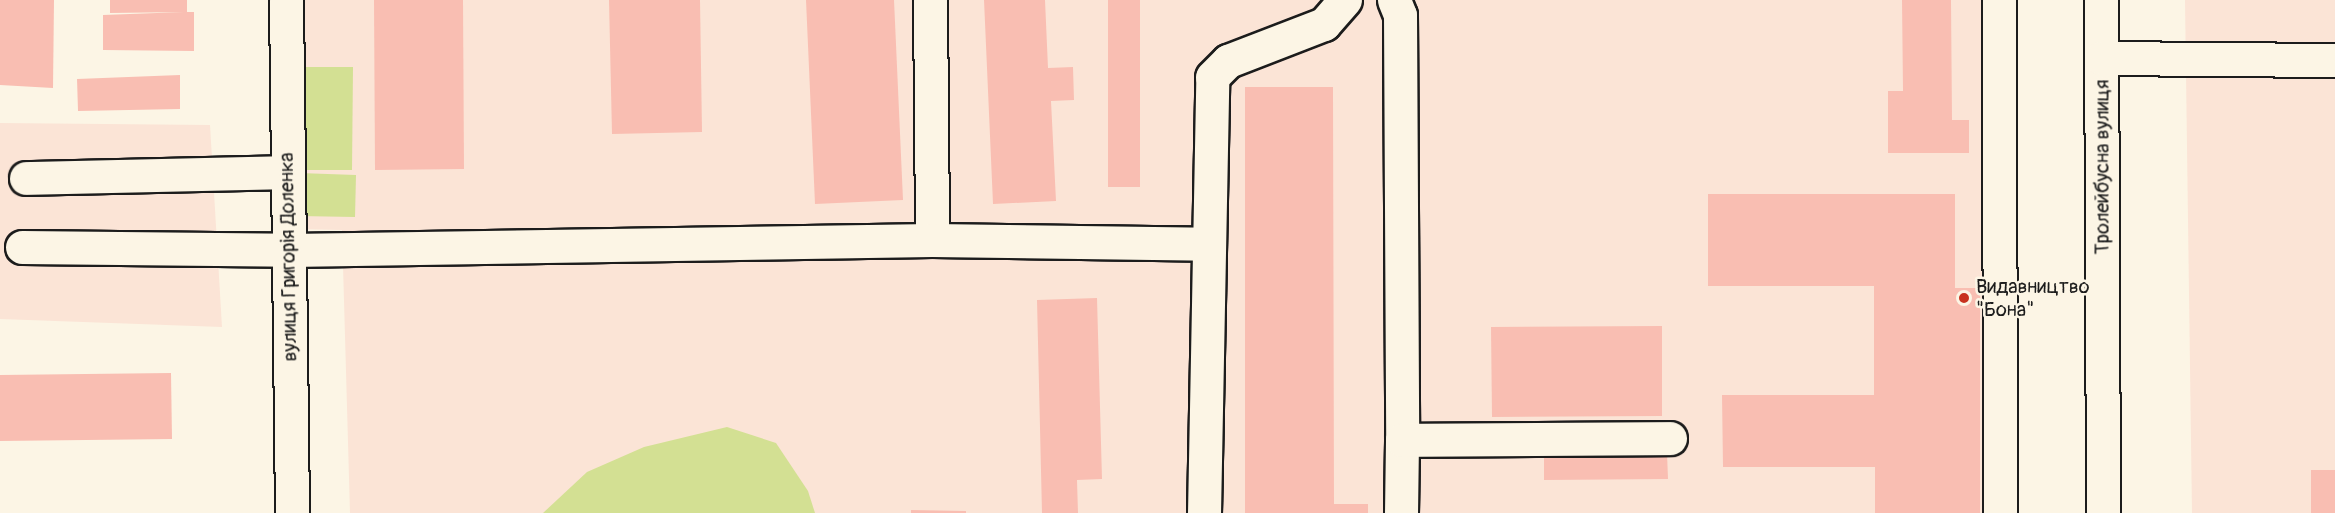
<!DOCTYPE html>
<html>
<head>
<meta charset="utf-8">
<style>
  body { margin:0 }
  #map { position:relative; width:2335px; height:513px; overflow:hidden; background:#fcf5e5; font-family:Pangolin,sans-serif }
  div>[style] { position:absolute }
  .built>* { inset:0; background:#fbe4d6 }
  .green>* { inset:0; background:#d3e093 }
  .building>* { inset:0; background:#f9beb2 }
  .roads { filter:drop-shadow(2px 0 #1c1c1c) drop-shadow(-2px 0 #1c1c1c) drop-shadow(0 2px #1c1c1c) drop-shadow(0 -2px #1c1c1c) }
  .minor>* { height:33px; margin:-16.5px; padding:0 16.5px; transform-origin:16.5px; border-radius:16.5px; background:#fcf5e5 }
  .dots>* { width:16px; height:16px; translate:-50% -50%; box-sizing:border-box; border:3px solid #fcf5e5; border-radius:50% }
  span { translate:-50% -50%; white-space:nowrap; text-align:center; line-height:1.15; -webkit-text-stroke:5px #fcf5e5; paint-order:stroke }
  .street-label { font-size:20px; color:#1c1c1c }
  .poi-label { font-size:20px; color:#1c1c1c }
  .left { translate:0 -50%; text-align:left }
</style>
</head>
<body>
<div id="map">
  <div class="built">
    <div style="clip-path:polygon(298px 0,2015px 0,2017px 513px,350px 513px,342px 230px,295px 229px)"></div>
    <div style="clip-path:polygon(2185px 0,2335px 0,2335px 513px,2192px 513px)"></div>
    <div style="clip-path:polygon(0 123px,210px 125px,222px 327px,0 319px)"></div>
  </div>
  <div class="green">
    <div style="clip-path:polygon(303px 67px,353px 67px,352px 170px,303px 170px)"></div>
    <div style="clip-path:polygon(299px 173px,356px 175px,355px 217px,298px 216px)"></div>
    <div style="clip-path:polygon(727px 427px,776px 443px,808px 491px,815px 513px,543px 513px,587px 472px,644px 447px)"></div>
  </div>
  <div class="building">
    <div style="clip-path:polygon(0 0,54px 0,53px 88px,0 85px)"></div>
    <div style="clip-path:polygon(110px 0,187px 0,187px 12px,194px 12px,194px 51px,103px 50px,103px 15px,184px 12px,110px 13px)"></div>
    <div style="clip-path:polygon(374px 0,463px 0,464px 169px,375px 170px)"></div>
    <div style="clip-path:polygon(609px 0,700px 0,702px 132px,612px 134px)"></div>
    <div style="clip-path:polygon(806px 0,894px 0,903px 200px,815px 204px)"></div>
    <div style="clip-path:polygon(984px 0,1045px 0,1048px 68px,1073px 67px,1074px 100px,1051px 101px,1056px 201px,993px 204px)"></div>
    <div style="clip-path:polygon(1108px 0,1140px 0,1140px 187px,1108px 187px)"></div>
    <div style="clip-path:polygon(1902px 0,1951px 0,1952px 120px,1969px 120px,1969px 153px,1888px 153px,1888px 91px,1903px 91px)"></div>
    <div style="clip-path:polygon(180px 75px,180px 109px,78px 111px,77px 79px)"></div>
    <div style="clip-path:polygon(1245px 87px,1333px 87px,1334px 504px,1368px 504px,1368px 513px,1245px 513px)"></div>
    <div style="clip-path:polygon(1708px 194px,1955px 194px,1955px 288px,1980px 288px,1980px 513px,1875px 513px,1875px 467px,1723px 467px,1722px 395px,1874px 395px,1874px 286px,1708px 286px)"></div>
    <div style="clip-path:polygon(1097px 298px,1102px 479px,1077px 480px,1078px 513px,1042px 513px,1037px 300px)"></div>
    <div style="clip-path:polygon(1662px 326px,1662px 416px,1492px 417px,1491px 327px)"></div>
    <div style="clip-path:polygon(171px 373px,172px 439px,0 441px,0 375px)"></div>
    <div style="clip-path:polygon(1667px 453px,1668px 479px,1544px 480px,1544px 454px)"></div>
    <div style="clip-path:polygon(2311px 470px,2335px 470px,2335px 513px,2311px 513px)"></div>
    <div style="clip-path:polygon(911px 510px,966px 511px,966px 513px,911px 513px)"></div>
  </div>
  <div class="roads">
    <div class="minor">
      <div style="left:286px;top:0;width:513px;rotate:89.33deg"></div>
      <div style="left:930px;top:0;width:240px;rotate:89.5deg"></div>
      <div style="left:1394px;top:0;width:16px;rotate:68deg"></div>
      <div style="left:1400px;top:15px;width:425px;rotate:89.7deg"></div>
      <div style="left:1999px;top:0;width:513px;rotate:89.89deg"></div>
      <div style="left:2101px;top:0;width:513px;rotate:89.78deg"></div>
      <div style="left:2101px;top:58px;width:234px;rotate:0.5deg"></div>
      <div style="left:26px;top:178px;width:260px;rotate:-1.3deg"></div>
      <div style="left:22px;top:247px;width:267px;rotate:0.6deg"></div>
      <div style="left:289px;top:250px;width:643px;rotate:-0.89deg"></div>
      <div style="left:932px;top:240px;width:276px;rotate:0.8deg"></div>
      <div style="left:1204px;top:513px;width:436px;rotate:-88.9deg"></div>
      <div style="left:1212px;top:77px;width:23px;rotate:-45deg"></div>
      <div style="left:1228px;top:61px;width:103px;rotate:-21.1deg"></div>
      <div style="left:1324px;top:24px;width:32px;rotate:-49deg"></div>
      <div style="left:1401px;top:513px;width:73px;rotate:-89.2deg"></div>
      <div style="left:1402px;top:440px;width:268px;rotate:-0.4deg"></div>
    </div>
  </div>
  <div class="dots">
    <div style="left:1964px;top:298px;background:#c8321e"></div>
  </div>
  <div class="street-label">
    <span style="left:2102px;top:167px;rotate:-90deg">Тролейбусна вулиця</span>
    <span style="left:288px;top:257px;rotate:-91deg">вулиця Григорія Доленка</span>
  </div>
  <div class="poi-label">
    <span class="left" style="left:1976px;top:298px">Видавництво<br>"Бона"</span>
  </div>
</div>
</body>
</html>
